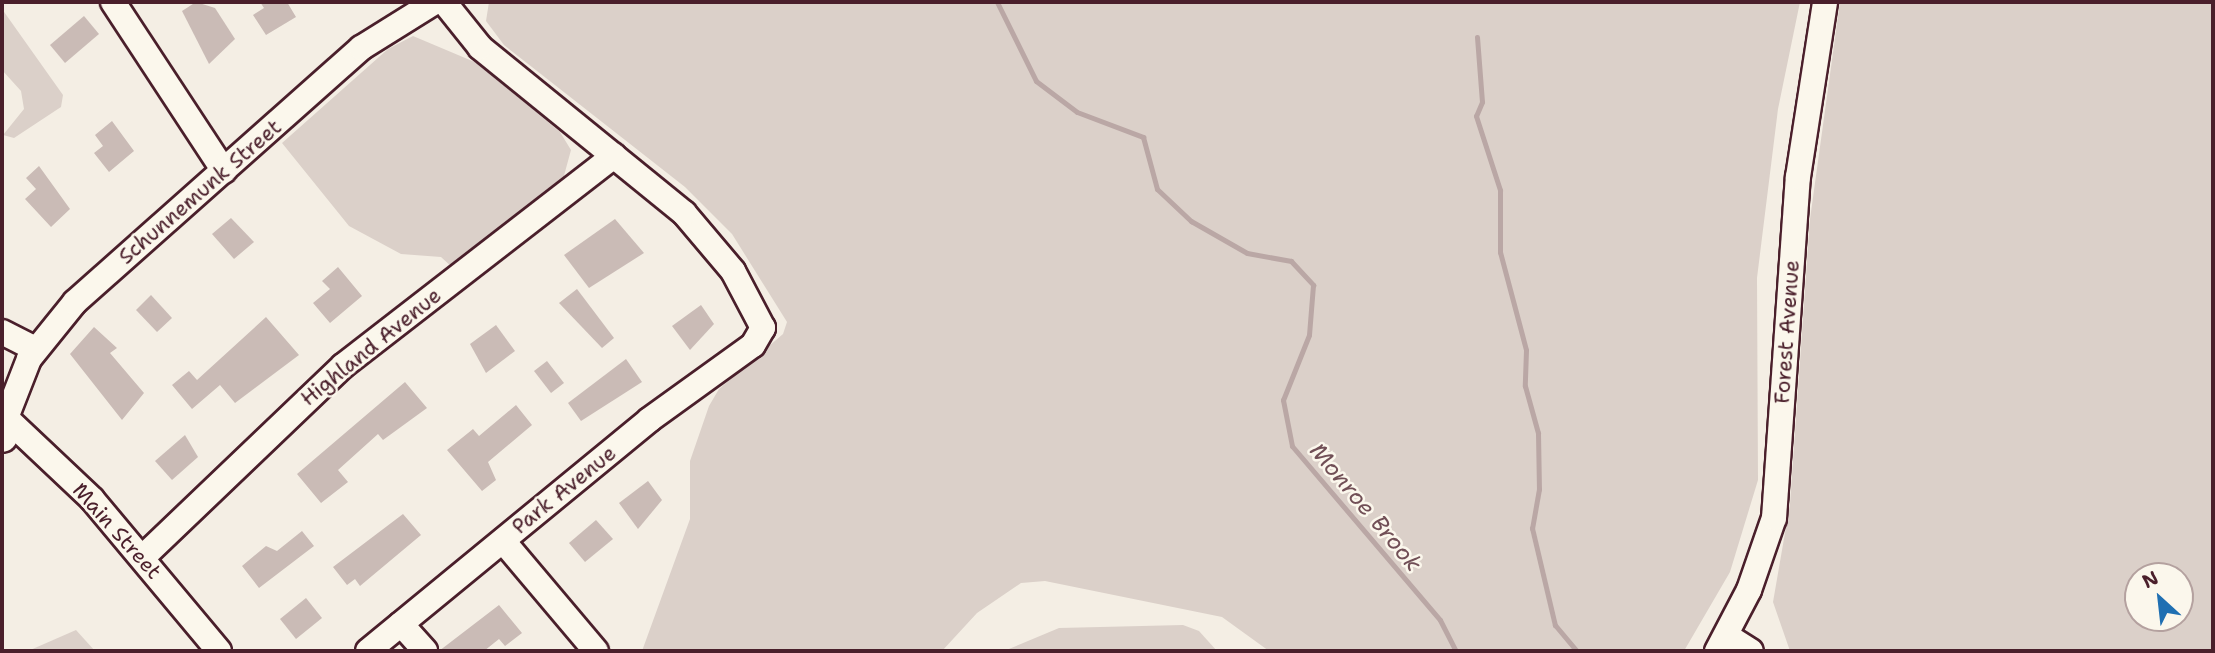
<!DOCTYPE html>
<html>
<head>
<meta charset="utf-8">
<style>
  body { margin:0 }
  #map { position:relative; width:2215px; height:653px; overflow:hidden; background:#f4eee4; font-family:"Shantell Sans",sans-serif }
  div>[style] { position:absolute }
  .green>* { inset:0; background:#dbd0c9 }
  .stream>* { height:5px; margin:-2.5px; padding:0 2.5px; transform-origin:2.5px; border-radius:2.5px; background:#baa7a5 }
  .building>* { inset:0; background:#cabbb6 }
  .roads { filter:drop-shadow(2px 0 #4a1f2b) drop-shadow(-2px 0 #4a1f2b) drop-shadow(0 2px #4a1f2b) drop-shadow(0 -2px #4a1f2b) }
  .minor>* { height:24px; margin:-12px; padding:0 12px; transform-origin:12px; border-radius:12px; background:#fbf7ec }
  .major>* { height:30px; margin:-15px; padding:0 15px; transform-origin:15px; border-radius:15px; background:#fbf7ec }
  span { translate:-50% -50%; white-space:nowrap; text-align:center; line-height:1.15; -webkit-text-stroke:5px #fbf7ec; paint-order:stroke }
  .street-label { font-size:21px; color:#4a1f2b }
  .water-label { font-size:23px; color:#714f56; font-style:italic }
  .frame { position:absolute; inset:0; border:4px solid #4a1f2b; pointer-events:none }
  .north { position:absolute; left:2124px; top:562px; width:70px; height:70px; box-sizing:border-box; background:#fbf7ec; border:2px solid #b4a19f; border-radius:50%; rotate:333deg; font-size:19px; font-weight:700; line-height:28px; text-align:center; color:#4a1f2b }
  .north::after { content:''; display:block; margin:auto; width:24px; height:32px; background:#1f6fb2; clip-path:polygon(50% 0,100% 100%,50% 72%,0 100%) }
</style>
</head>
<body>
<div id="map">
  <div class="green">
    <div style="clip-path:polygon(489px 2px,1800px 2px,1778px 109px,1757px 278px,1758px 480px,1730px 572px,1684px 651px,1269px 651px,1222px 617px,1045px 581px,1021px 583px,977px 613px,942px 651px,642px 651px,690px 519px,690px 461px,709px 406px,719px 389px,783px 334px,787px 322px,732px 234px,685px 187px,504px 45px,486px 21px)"></div>
    <div style="clip-path:polygon(evenodd,1840px 2px,2213px 2px,2213px 651px,1790px 651px,1773px 602px,1790px 504px,1810px 219px,1840px 2px,2180px 576px,2180px 618px,2138px 618px,2138px 576px,2180px 576px)"></div>
    <div style="clip-path:polygon(2px 9px,63px 95px,61px 107px,14px 138px,3px 135px,24px 109px,21px 91px,2px 70px)"></div>
    <div style="clip-path:polygon(413px 36px,477px 63px,560px 132px,571px 150px,562px 183px,453px 268px,441px 257px,401px 254px,349px 226px,282px 143px,388px 49px)"></div>
    <div style="clip-path:polygon(1183px 625px,1199px 631px,1217px 651px,1004px 651px,1059px 628px)"></div>
    <div style="clip-path:polygon(76px 630px,95px 651px,28px 651px)"></div>
  </div>
  <div class="stream">
    <div style="left:997px;top:2px;width:88px;rotate:63.7deg"></div>
    <div style="left:1036px;top:81px;width:51px;rotate:37.1deg"></div>
    <div style="left:1077px;top:112px;width:71px;rotate:20.7deg"></div>
    <div style="left:1143px;top:137px;width:54px;rotate:74.9deg"></div>
    <div style="left:1157px;top:189px;width:47px;rotate:43.3deg"></div>
    <div style="left:1191px;top:221px;width:64px;rotate:29.7deg"></div>
    <div style="left:1247px;top:253px;width:45px;rotate:10.3deg"></div>
    <div style="left:1291px;top:261px;width:33px;rotate:47deg"></div>
    <div style="left:1313px;top:285px;width:50px;rotate:94.6deg"></div>
    <div style="left:1309px;top:335px;width:70px;rotate:111.8deg"></div>
    <div style="left:1283px;top:400px;width:47px;rotate:78.9deg"></div>
    <div style="left:1292px;top:446px;width:228px;rotate:49.6deg"></div>
    <div style="left:1440px;top:620px;width:35px;rotate:63deg"></div>
    <div style="left:1477px;top:37px;width:65px;rotate:85.6deg"></div>
    <div style="left:1482px;top:102px;width:15px;rotate:113deg"></div>
    <div style="left:1476px;top:116px;width:78px;rotate:72deg"></div>
    <div style="left:1500px;top:190px;width:62px;rotate:90deg"></div>
    <div style="left:1500px;top:252px;width:101px;rotate:75.1deg"></div>
    <div style="left:1526px;top:350px;width:36px;rotate:92deg"></div>
    <div style="left:1525px;top:386px;width:49px;rotate:74.5deg"></div>
    <div style="left:1538px;top:433px;width:56px;rotate:89deg"></div>
    <div style="left:1539px;top:489px;width:40px;rotate:100deg"></div>
    <div style="left:1532px;top:528px;width:100px;rotate:76.7deg"></div>
    <div style="left:1555px;top:625px;width:34px;rotate:50deg"></div>
  </div>
  <div class="building">
    <div style="clip-path:polygon(196px 2px,215px 8px,235px 39px,209px 64px,182px 11px)"></div>
    <div style="clip-path:polygon(260px 2px,287px 2px,296px 17px,266px 35px,253px 15px,264px 8px)"></div>
    <div style="clip-path:polygon(84px 16px,99px 34px,65px 63px,50px 45px)"></div>
    <div style="clip-path:polygon(112px 121px,134px 151px,109px 172px,94px 153px,103px 146px,95px 135px)"></div>
    <div style="clip-path:polygon(39px 166px,70px 209px,51px 227px,25px 199px,36px 189px,26px 178px)"></div>
    <div style="clip-path:polygon(231px 218px,254px 242px,234px 259px,212px 234px)"></div>
    <div style="clip-path:polygon(615px 219px,644px 253px,589px 288px,564px 255px)"></div>
    <div style="clip-path:polygon(338px 267px,362px 296px,330px 323px,313px 303px,330px 289px,322px 281px)"></div>
    <div style="clip-path:polygon(577px 289px,614px 338px,602px 348px,559px 303px)"></div>
    <div style="clip-path:polygon(151px 295px,172px 318px,157px 332px,136px 310px)"></div>
    <div style="clip-path:polygon(701px 305px,714px 324px,690px 350px,672px 326px)"></div>
    <div style="clip-path:polygon(266px 317px,299px 355px,235px 403px,220px 385px,192px 409px,172px 385px,189px 371px,197px 380px)"></div>
    <div style="clip-path:polygon(496px 325px,515px 351px,486px 373px,470px 344px)"></div>
    <div style="clip-path:polygon(94px 327px,117px 348px,110px 353px,144px 393px,122px 420px,70px 354px)"></div>
    <div style="clip-path:polygon(626px 359px,642px 382px,581px 421px,568px 403px)"></div>
    <div style="clip-path:polygon(547px 361px,564px 383px,551px 393px,534px 371px)"></div>
    <div style="clip-path:polygon(405px 382px,427px 408px,383px 440px,378px 434px,338px 470px,348px 482px,321px 503px,297px 474px)"></div>
    <div style="clip-path:polygon(516px 405px,532px 425px,488px 462px,496px 480px,482px 491px,447px 450px,473px 429px,479px 436px)"></div>
    <div style="clip-path:polygon(185px 435px,198px 457px,172px 480px,155px 461px)"></div>
    <div style="clip-path:polygon(648px 481px,662px 500px,638px 529px,619px 503px)"></div>
    <div style="clip-path:polygon(403px 514px,421px 535px,360px 586px,355px 579px,347px 585px,333px 567px)"></div>
    <div style="clip-path:polygon(596px 520px,613px 539px,585px 562px,569px 543px)"></div>
    <div style="clip-path:polygon(302px 531px,314px 546px,259px 588px,242px 566px,266px 546px,277px 551px)"></div>
    <div style="clip-path:polygon(306px 598px,322px 618px,296px 639px,280px 619px)"></div>
    <div style="clip-path:polygon(499px 605px,522px 633px,505px 646px,499px 639px,484px 651px,439px 651px)"></div>
  </div>
  <div class="roads">
    <div class="minor">
      <div style="left:113px;top:2px;width:202px;rotate:56.7deg"></div>
      <div style="left:2px;top:332px;width:37px;rotate:27deg"></div>
      <div style="left:503px;top:541px;width:144px;rotate:49.8deg"></div>
      <div style="left:143px;top:557px;width:277px;rotate:-43.7deg"></div>
      <div style="left:343px;top:366px;width:343px;rotate:-37.8deg"></div>
      <div style="left:401px;top:624px;width:36px;rotate:48deg"></div>
      <div style="left:1727px;top:636px;width:28px;rotate:32deg"></div>
      <div style="left:219px;top:651px;width:198px;rotate:-129.9deg"></div>
      <div style="left:92px;top:499px;width:118px;rotate:-136.7deg"></div>
      <div style="left:6px;top:418px;width:63px;rotate:-68.7deg"></div>
      <div style="left:29px;top:359px;width:73px;rotate:-51.1deg"></div>
      <div style="left:75px;top:302px;width:383px;rotate:-41.6deg"></div>
      <div style="left:361px;top:48px;width:87px;rotate:-31.9deg"></div>
      <div style="left:368px;top:651px;width:364px;rotate:-39.4deg"></div>
      <div style="left:649px;top:420px;width:128px;rotate:-35.8deg"></div>
      <div style="left:753px;top:345px;width:20px;rotate:-60deg"></div>
      <div style="left:763px;top:328px;width:64px;rotate:-117.8deg"></div>
      <div style="left:733px;top:271px;width:76px;rotate:-130.2deg"></div>
      <div style="left:684px;top:213px;width:263px;rotate:-140.9deg"></div>
      <div style="left:480px;top:47px;width:58px;rotate:-128.7deg"></div>
      <div style="left:1717px;top:651px;width:69px;rotate:-62.3deg"></div>
      <div style="left:1749px;top:590px;width:76px;rotate:-70.9deg"></div>
      <div style="left:1774px;top:518px;width:342px;rotate:-86deg"></div>
      <div style="left:1798px;top:177px;width:177px;rotate:-81.2deg"></div>
    </div>
    <div class="major">
      <div style="left:2px;top:415px;width:22px;rotate:90deg"></div>
    </div>
  </div>
  <div class="street-label">
    <span style="left:200px;top:192px;rotate:-41deg">Schunnemunk Street</span>
    <span style="left:1787px;top:332px;rotate:-86deg">Forest Avenue</span>
    <span style="left:371px;top:347px;rotate:-39deg">Highland Avenue</span>
    <span style="left:564px;top:490px;rotate:-39deg">Park Avenue</span>
    <span style="left:117px;top:531px;rotate:48deg">Main Street</span>
  </div>
  <div class="water-label">
    <span style="left:1366px;top:507px;rotate:50deg">Monroe Brook</span>
  </div>
  <div class="frame"></div>
  <div class="north">N</div>
</div>
</body>
</html>
